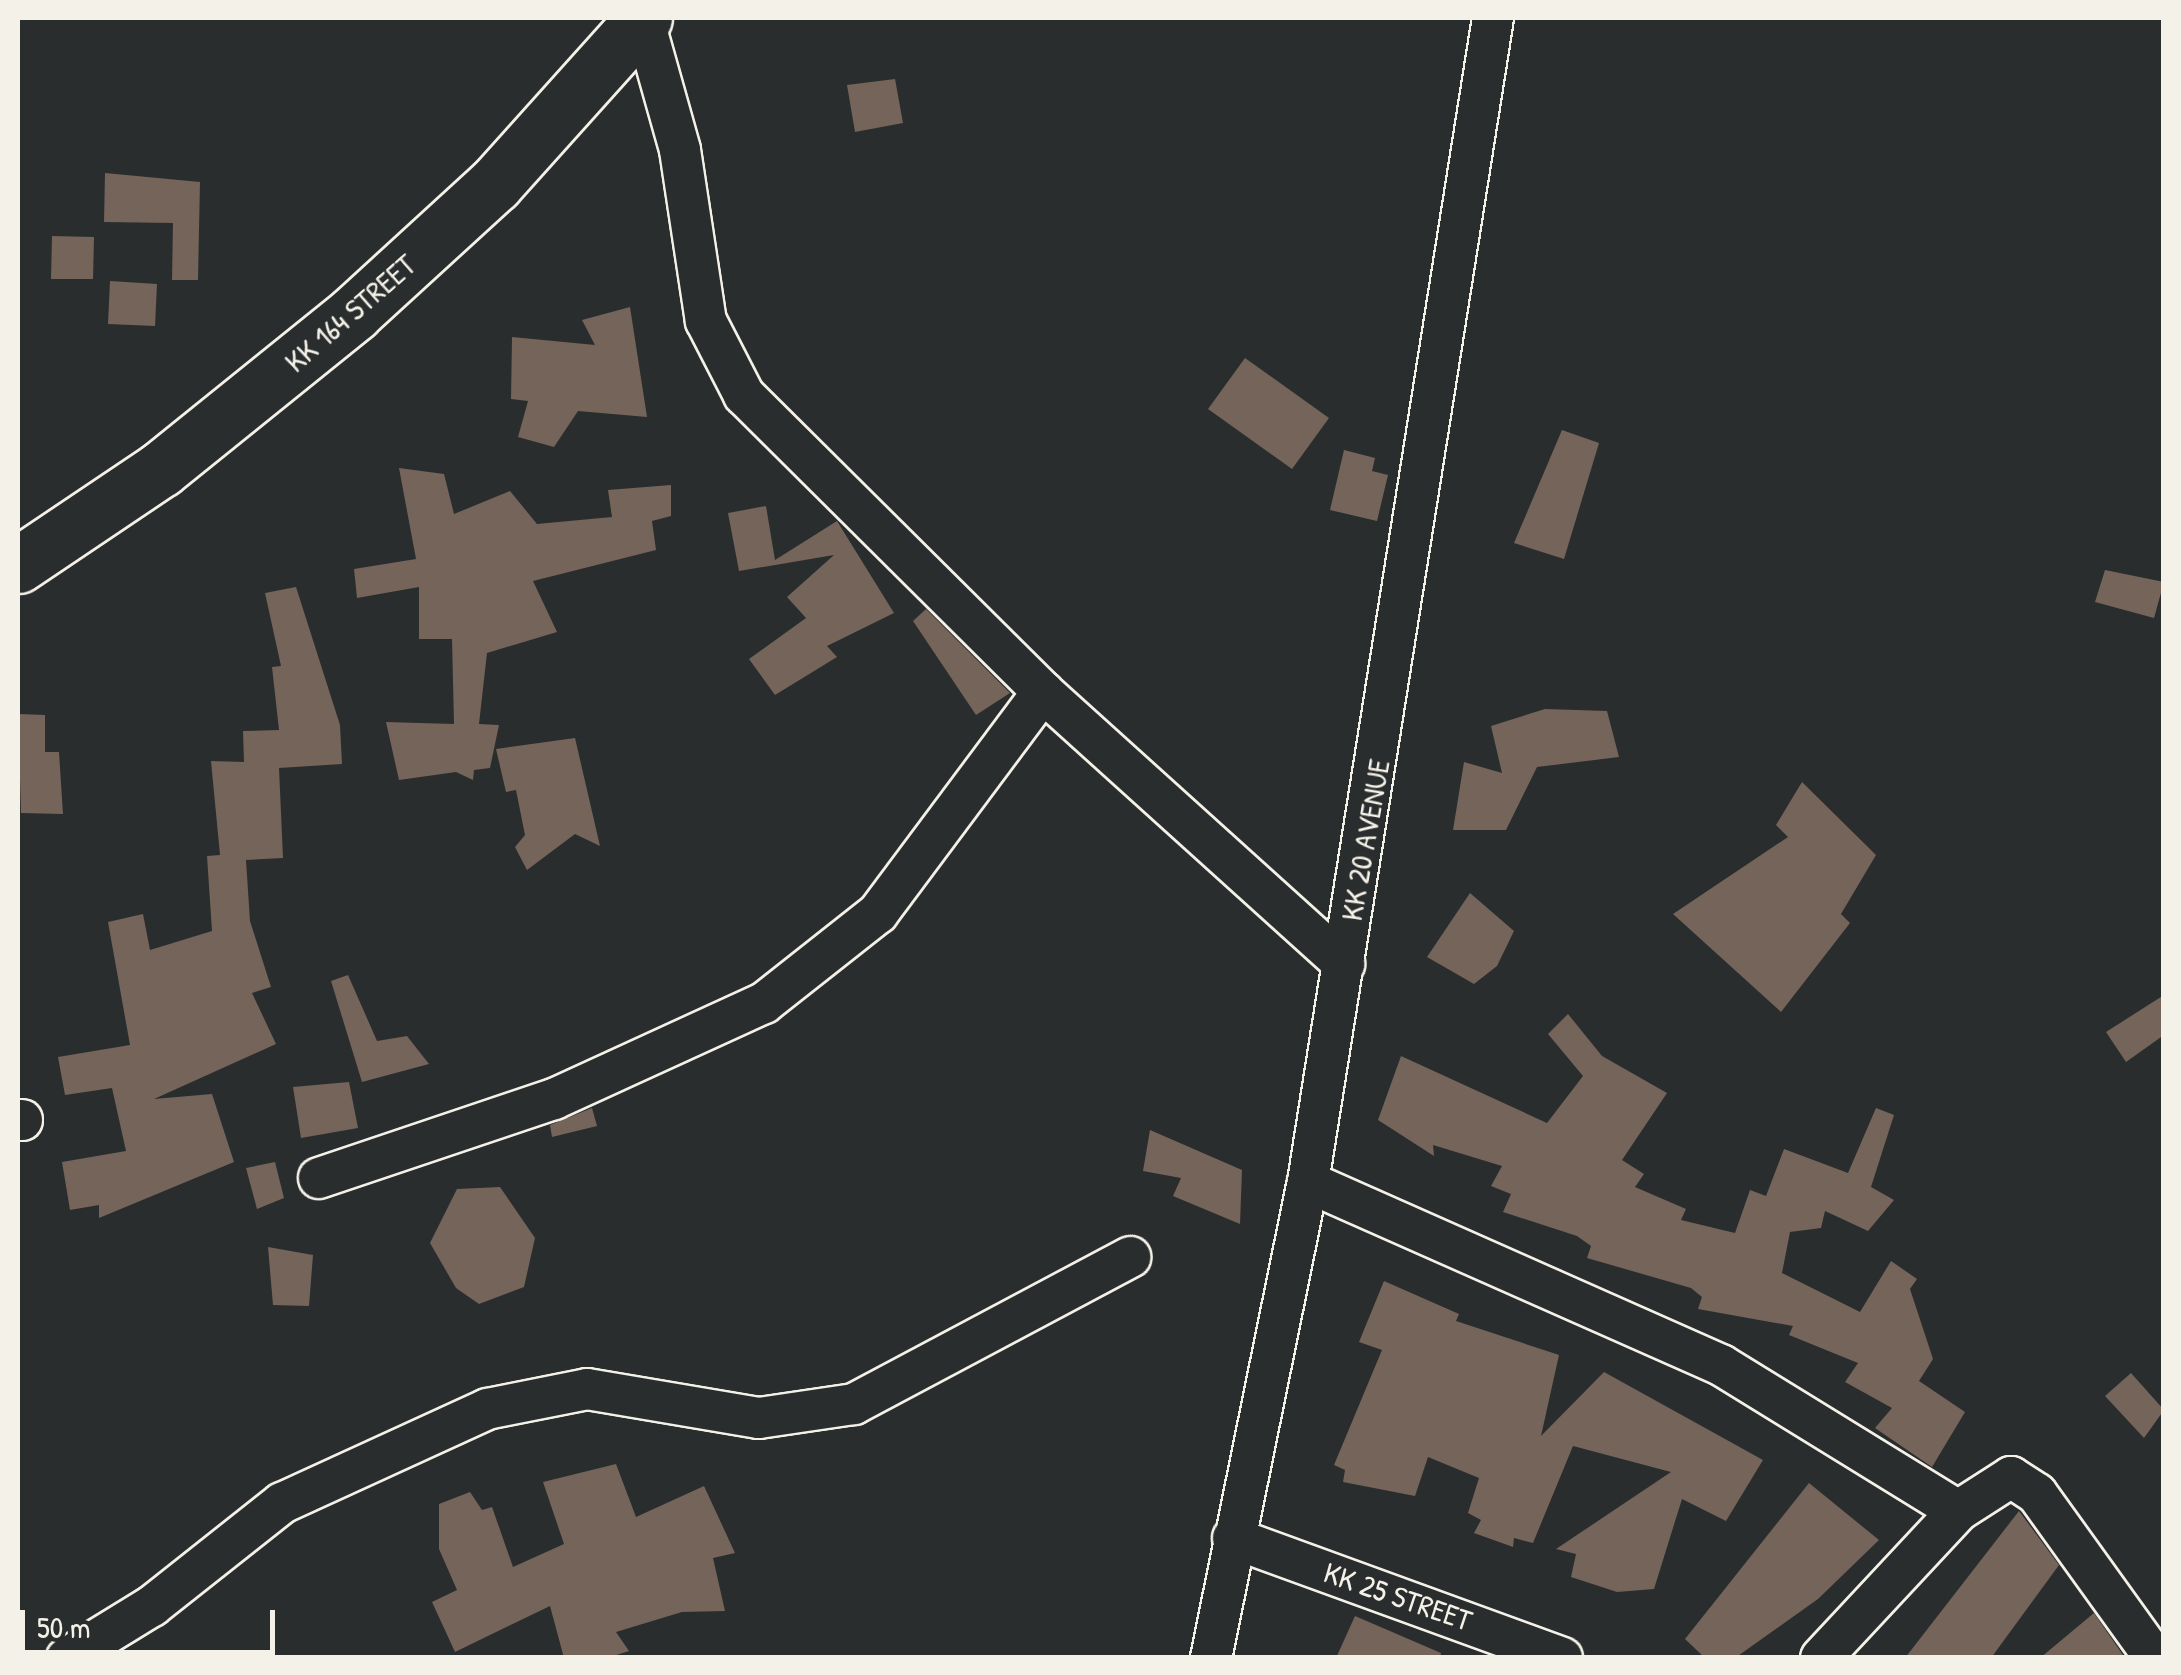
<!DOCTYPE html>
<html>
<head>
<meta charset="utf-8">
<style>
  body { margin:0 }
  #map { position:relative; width:2181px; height:1675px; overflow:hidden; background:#2a2d2e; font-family:"Patrick Hand",sans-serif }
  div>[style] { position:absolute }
  .building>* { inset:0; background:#74645a }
  .roads { filter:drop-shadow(2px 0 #f4f1e8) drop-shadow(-2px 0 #f4f1e8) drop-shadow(0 2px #f4f1e8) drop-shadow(0 -2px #f4f1e8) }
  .minor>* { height:40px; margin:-20px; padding:0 20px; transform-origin:20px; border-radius:20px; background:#2a2d2e }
  .secondary>* { height:55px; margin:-27.5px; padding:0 27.5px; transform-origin:27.5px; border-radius:27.5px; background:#2a2d2e }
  span { translate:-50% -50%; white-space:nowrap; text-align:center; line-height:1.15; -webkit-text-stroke:8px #2a2d2e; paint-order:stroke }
  .street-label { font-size:30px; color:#f4f1e8 }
  .frame { position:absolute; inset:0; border:20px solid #f4f1e8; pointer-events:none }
  .scale { position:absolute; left:20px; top:1610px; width:255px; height:45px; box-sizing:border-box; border:5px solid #f4f1e8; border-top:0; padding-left:12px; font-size:30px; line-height:35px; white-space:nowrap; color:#f4f1e8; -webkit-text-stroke:8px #2a2d2e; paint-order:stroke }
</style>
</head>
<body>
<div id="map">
  <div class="building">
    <div style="clip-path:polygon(895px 79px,903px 123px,855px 132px,847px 85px)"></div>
    <div style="clip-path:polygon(105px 173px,200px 182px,198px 280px,172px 280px,173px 223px,104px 222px)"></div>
    <div style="clip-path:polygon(52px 236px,94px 237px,93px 279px,51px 279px)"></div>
    <div style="clip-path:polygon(110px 281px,157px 284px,155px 326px,108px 324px)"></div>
    <div style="clip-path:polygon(630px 307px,647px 417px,578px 411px,554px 447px,518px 437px,528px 401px,511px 399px,512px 337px,595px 345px,582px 320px)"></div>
    <div style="clip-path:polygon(1245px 358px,1329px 418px,1292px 469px,1208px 409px)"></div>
    <div style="clip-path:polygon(1562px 430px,1599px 443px,1564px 559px,1514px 543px)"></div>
    <div style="clip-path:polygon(1344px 450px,1375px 458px,1372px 471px,1388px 475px,1377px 521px,1330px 510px)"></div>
    <div style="clip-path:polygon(399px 468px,444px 474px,454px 514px,510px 491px,537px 524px,612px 517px,608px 490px,671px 485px,671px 516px,652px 521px,656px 550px,533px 581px,557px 632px,487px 653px,479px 724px,499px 725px,490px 768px,474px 770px,473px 780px,456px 772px,399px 780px,386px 722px,454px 724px,452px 639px,419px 639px,419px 587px,357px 598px,354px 569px,416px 559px)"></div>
    <div style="clip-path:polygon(766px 506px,775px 560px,837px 521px,894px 613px,827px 646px,837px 657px,775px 695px,749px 659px,806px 618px,787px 597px,834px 555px,739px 571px,728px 513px)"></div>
    <div style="clip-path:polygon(2105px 570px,2164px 582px,2154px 618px,2095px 602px)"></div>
    <div style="clip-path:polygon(296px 587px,340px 725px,342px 764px,279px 768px,283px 858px,246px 860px,250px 921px,271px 987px,252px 993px,276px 1044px,154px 1099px,212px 1094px,234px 1162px,99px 1218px,99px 1205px,70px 1210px,62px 1162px,126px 1151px,112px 1088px,65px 1095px,58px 1057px,130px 1045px,108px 922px,143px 914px,150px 950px,212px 931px,207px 856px,220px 855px,211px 761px,244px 762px,243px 731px,279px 730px,272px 667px,281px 666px,265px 593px)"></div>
    <div style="clip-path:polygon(926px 609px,1010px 693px,976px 715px,913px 621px)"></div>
    <div style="clip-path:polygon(1545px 709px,1607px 711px,1619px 757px,1537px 767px,1506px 830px,1453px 830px,1464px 762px,1502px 773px,1491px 726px)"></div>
    <div style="clip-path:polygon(18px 714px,45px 715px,45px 752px,59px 752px,63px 814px,21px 813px)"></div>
    <div style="clip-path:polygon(575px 738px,600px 846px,575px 834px,527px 870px,515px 847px,525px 835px,516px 790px,506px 792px,496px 749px)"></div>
    <div style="clip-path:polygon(1802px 782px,1876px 855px,1841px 914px,1850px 923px,1781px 1012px,1673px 914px,1788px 837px,1776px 825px)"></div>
    <div style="clip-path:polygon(1470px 893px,1514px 931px,1497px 966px,1474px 984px,1427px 957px)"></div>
    <div style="clip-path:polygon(348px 975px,377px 1041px,407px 1036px,429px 1064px,362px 1082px,331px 981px)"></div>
    <div style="clip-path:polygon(2164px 995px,2164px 1035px,2126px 1062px,2106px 1032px)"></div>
    <div style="clip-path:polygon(1568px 1014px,1602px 1056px,1667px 1093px,1622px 1160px,1644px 1174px,1635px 1187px,1686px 1209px,1681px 1220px,1735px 1233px,1750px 1190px,1766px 1196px,1784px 1149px,1848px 1173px,1876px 1108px,1894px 1115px,1871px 1187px,1894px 1200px,1868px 1231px,1825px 1211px,1821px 1228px,1790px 1232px,1782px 1273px,1860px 1312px,1891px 1261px,1917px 1279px,1910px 1289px,1933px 1359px,1919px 1381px,1965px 1412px,1932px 1467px,1875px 1428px,1892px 1408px,1845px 1382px,1858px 1363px,1789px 1335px,1793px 1326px,1698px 1309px,1702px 1297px,1691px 1288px,1587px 1258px,1591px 1246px,1577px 1236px,1503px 1212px,1511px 1194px,1491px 1186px,1502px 1166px,1433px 1145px,1434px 1156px,1378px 1120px,1401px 1056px,1547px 1123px,1583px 1076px,1548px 1034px)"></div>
    <div style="clip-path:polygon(349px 1082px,358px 1128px,301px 1138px,293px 1087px)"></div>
    <div style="clip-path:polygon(592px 1108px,597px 1126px,552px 1137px,550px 1125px)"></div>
    <div style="clip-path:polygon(1150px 1130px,1242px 1170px,1240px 1224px,1173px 1196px,1181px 1178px,1143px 1171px)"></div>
    <div style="clip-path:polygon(275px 1162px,284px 1198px,257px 1209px,246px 1168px)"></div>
    <div style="clip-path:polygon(500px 1187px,535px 1238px,524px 1287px,479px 1304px,456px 1288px,430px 1243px,457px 1189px)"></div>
    <div style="clip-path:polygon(268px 1247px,313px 1255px,309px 1306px,273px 1305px)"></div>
    <div style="clip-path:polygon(1384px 1281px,1459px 1314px,1456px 1321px,1559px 1355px,1541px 1436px,1604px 1372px,1763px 1460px,1726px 1521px,1682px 1499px,1654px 1589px,1617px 1592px,1571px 1577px,1576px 1554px,1556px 1549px,1671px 1472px,1573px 1446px,1533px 1543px,1514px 1538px,1513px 1547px,1474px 1533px,1481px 1520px,1468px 1513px,1479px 1478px,1428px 1457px,1415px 1496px,1343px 1482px,1345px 1470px,1334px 1465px,1382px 1350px,1359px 1342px)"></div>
    <div style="clip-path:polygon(2131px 1373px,2164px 1410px,2144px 1438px,2105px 1396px)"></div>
    <div style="clip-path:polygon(616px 1464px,636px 1517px,704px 1486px,735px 1553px,713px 1558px,725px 1611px,682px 1612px,616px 1632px,629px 1651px,607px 1658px,564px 1658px,550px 1606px,455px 1652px,432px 1602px,457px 1590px,439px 1549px,439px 1504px,470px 1492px,482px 1510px,492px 1507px,513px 1567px,564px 1544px,543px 1482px)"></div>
    <div style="clip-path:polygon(1809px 1483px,1879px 1540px,1818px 1599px,1735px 1658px,1705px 1658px,1685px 1639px)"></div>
    <div style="clip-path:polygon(2019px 1511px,2059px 1565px,1991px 1658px,1905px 1658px)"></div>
    <div style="clip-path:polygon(2094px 1613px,2125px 1658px,2040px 1658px)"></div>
    <div style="clip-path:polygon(1355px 1616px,1441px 1653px,1440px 1658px,1336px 1658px)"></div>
  </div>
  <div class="roads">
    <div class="minor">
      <div style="left:643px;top:18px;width:137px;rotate:74.3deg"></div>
      <div style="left:680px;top:150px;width:173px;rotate:81.4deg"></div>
      <div style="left:706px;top:321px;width:83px;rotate:62.8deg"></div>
      <div style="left:744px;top:395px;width:421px;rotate:44.8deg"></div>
      <div style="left:1043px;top:692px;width:406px;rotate:42.1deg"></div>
      <div style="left:18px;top:1120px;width:4px"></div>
      <div style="left:319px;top:1178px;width:248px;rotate:-18.6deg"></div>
      <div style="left:554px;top:1099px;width:231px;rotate:-24.6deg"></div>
      <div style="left:764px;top:1003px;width:145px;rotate:-38.3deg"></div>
      <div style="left:878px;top:913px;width:276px;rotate:-53.3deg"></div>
      <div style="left:1308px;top:1182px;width:452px;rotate:23.9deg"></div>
      <div style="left:1721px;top:1365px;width:278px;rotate:31.6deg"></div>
      <div style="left:1233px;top:1538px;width:350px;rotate:20deg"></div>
      <div style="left:67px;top:1658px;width:100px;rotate:-31.5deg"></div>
      <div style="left:152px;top:1606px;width:166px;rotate:-38.4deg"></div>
      <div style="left:282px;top:1503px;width:226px;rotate:-24.6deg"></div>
      <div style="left:487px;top:1409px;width:102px;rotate:-11.3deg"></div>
      <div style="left:587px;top:1389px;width:174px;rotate:9.6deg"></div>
      <div style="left:759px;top:1418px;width:96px;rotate:-8.4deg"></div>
      <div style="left:854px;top:1404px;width:313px;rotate:-28deg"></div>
      <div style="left:1211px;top:1658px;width:486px;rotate:-78.5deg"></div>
      <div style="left:1308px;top:1182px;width:1179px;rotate:-80.97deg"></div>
      <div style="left:1821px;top:1658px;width:201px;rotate:-47deg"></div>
      <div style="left:1958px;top:1511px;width:63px;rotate:-32.7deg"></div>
      <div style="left:2011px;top:1477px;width:31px;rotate:33deg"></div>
      <div style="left:2037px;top:1494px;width:202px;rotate:54.3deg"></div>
    </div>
    <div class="secondary">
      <div style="left:18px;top:565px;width:172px;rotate:-33.9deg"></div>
      <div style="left:161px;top:469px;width:248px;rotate:-38.9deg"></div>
      <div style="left:354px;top:313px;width:191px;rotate:-42.5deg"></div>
      <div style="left:495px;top:184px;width:223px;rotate:-48.1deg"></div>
    </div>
  </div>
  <div class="street-label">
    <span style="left:350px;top:313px;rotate:-41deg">KK 164 STREET</span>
    <span style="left:1365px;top:840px;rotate:-80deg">KK 20 AVENUE</span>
    <span style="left:1398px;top:1596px;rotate:19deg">KK 25 STREET</span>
  </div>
  <div class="frame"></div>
  <div class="scale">50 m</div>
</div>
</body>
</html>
